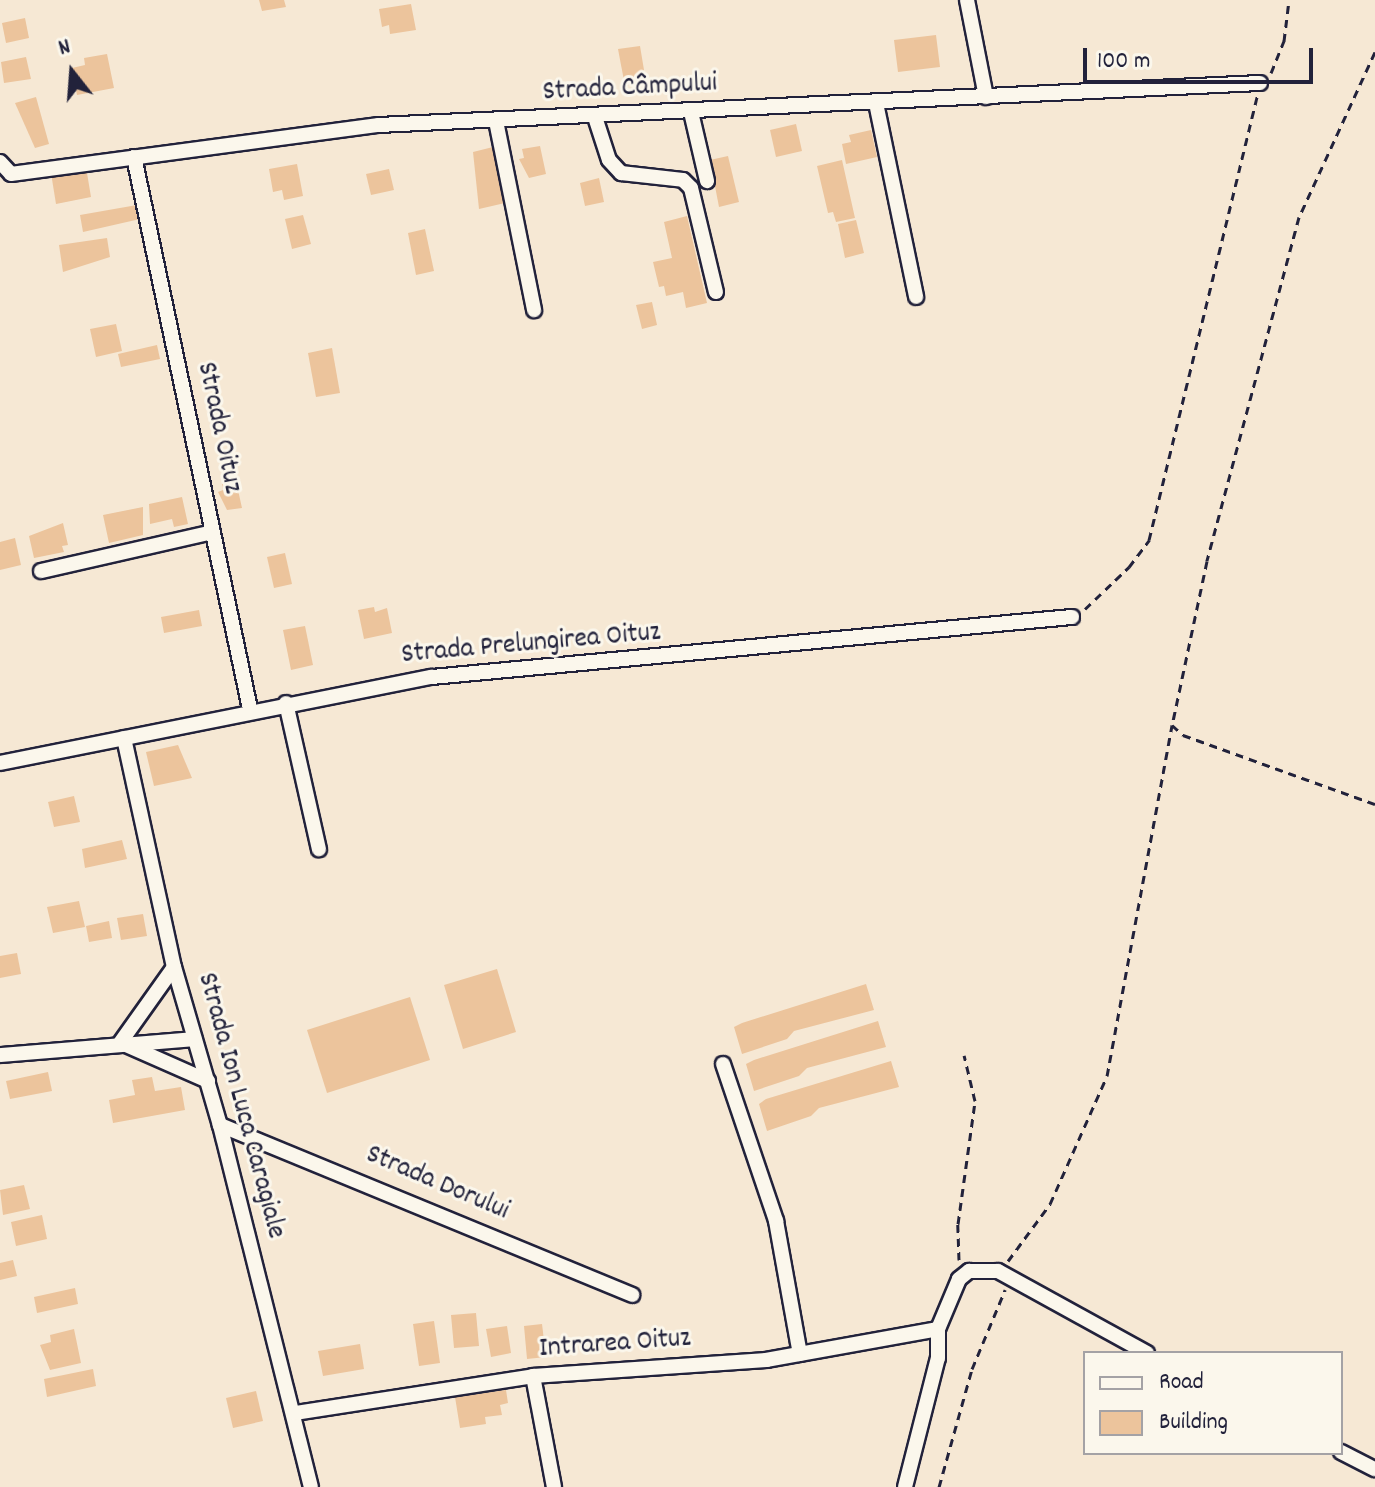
<!DOCTYPE html>
<html>
<head>
<meta charset="utf-8">
<style>
  body { margin:0 }
  #map { position:relative; width:1375px; height:1487px; overflow:hidden; background:#f6e8d4; font-family:Dekko,sans-serif }
  div>[style] { position:absolute }
  .building>* { inset:0; background:#ecc49c }
  .path>* { height:3px; margin-top:-1.5px; transform-origin:0; background:repeating-linear-gradient(90deg,#22223b 0 8px,transparent 0 14px) }
  .roads { filter:drop-shadow(2px 0 #22223b) drop-shadow(-2px 0 #22223b) drop-shadow(0 2px #22223b) drop-shadow(0 -2px #22223b) }
  .minor>* { height:14px; margin:-7px; padding:0 7px; transform-origin:7px; border-radius:7px; background:#fbf7ec }
  span { translate:-50% -50%; white-space:nowrap; text-align:center; line-height:1.15; -webkit-text-stroke:6px #fbf7ec; paint-order:stroke }
  .street-label { font-size:28px; color:#22223b }
  .legend { position:absolute; left:1083px; top:1351px; width:260px; height:104px; box-sizing:border-box; background:#fbf7ec; border:2px solid #a4a2a5; margin:0; padding:10px 14px; list-style:none; font-size:24px; color:#22223b }
  .legend li { display:flex; align-items:center; gap:16px; height:40px }
  .legend b { width:40px; border:2px solid #a4a2a5 }
  .north { position:absolute; left:32px; top:32px; width:80px; height:80px; -webkit-text-stroke:6px #fbf7ec; paint-order:stroke; rotate:343deg; font-size:22px; font-weight:700; line-height:32px; text-align:center; color:#22223b }
  .north::after { content:''; display:block; margin:auto; width:28px; height:36px; background:#22223b; clip-path:polygon(50% 0,100% 100%,50% 72%,0 100%) }
  .scale { position:absolute; left:1083px; top:48px; width:230px; height:36px; box-sizing:border-box; border:4px solid #22223b; border-top:0; padding-left:10px; font-size:24px; line-height:28px; white-space:nowrap; color:#22223b; -webkit-text-stroke:6px #fbf7ec; paint-order:stroke }
</style>
</head>
<body>
<div id="map">
  <div class="building">
    <div style="clip-path:polygon(259px 0,284px 0,286px 7px,262px 11px)"></div>
    <div style="clip-path:polygon(411px 4px,416px 30px,390px 34px,389px 25px,382px 27px,379px 9px)"></div>
    <div style="clip-path:polygon(25px 18px,29px 38px,6px 43px,2px 23px)"></div>
    <div style="clip-path:polygon(936px 35px,940px 67px,898px 72px,894px 40px)"></div>
    <div style="clip-path:polygon(640px 46px,646px 82px,625px 86px,618px 49px)"></div>
    <div style="clip-path:polygon(107px 54px,114px 88px,77px 95px,72px 68px,85px 65px,84px 58px)"></div>
    <div style="clip-path:polygon(26px 57px,31px 79px,4px 83px,1px 62px)"></div>
    <div style="clip-path:polygon(36px 97px,49px 144px,35px 148px,15px 103px)"></div>
    <div style="clip-path:polygon(796px 124px,802px 151px,776px 157px,770px 130px)"></div>
    <div style="clip-path:polygon(871px 130px,877px 157px,846px 164px,842px 144px,851px 142px,849px 135px)"></div>
    <div style="clip-path:polygon(540px 146px,546px 174px,529px 178px,519px 159px,524px 158px,522px 149px)"></div>
    <div style="clip-path:polygon(493px 147px,505px 203px,479px 209px,473px 152px)"></div>
    <div style="clip-path:polygon(728px 156px,739px 202px,719px 207px,710px 160px)"></div>
    <div style="clip-path:polygon(842px 160px,855px 218px,836px 222px,833px 212px,828px 213px,817px 166px)"></div>
    <div style="clip-path:polygon(297px 164px,303px 196px,284px 200px,282px 190px,273px 192px,269px 169px)"></div>
    <div style="clip-path:polygon(86px 167px,91px 197px,56px 204px,51px 173px)"></div>
    <div style="clip-path:polygon(389px 169px,394px 190px,371px 195px,366px 174px)"></div>
    <div style="clip-path:polygon(599px 178px,604px 202px,585px 206px,580px 183px)"></div>
    <div style="clip-path:polygon(137px 205px,140px 219px,83px 232px,80px 215px)"></div>
    <div style="clip-path:polygon(303px 215px,311px 244px,292px 249px,285px 219px)"></div>
    <div style="clip-path:polygon(687px 216px,707px 303px,686px 308px,683px 292px,666px 296px,664px 286px,659px 287px,653px 262px,672px 258px,664px 222px)"></div>
    <div style="clip-path:polygon(856px 220px,864px 253px,845px 258px,838px 224px)"></div>
    <div style="clip-path:polygon(425px 229px,434px 271px,416px 275px,408px 233px)"></div>
    <div style="clip-path:polygon(107px 238px,110px 257px,63px 272px,59px 245px)"></div>
    <div style="clip-path:polygon(652px 302px,657px 325px,642px 329px,636px 305px)"></div>
    <div style="clip-path:polygon(116px 324px,122px 351px,96px 357px,90px 329px)"></div>
    <div style="clip-path:polygon(157px 345px,160px 359px,121px 367px,118px 354px)"></div>
    <div style="clip-path:polygon(332px 348px,340px 393px,316px 397px,308px 353px)"></div>
    <div style="clip-path:polygon(236px 481px,242px 508px,227px 510px,218px 492px,223px 490px,222px 484px)"></div>
    <div style="clip-path:polygon(182px 497px,188px 524px,174px 527px,172px 519px,150px 524px,149px 504px)"></div>
    <div style="clip-path:polygon(143px 507px,143px 535px,109px 543px,103px 515px)"></div>
    <div style="clip-path:polygon(63px 523px,68px 545px,62px 546px,64px 552px,34px 558px,29px 536px)"></div>
    <div style="clip-path:polygon(15px 538px,21px 565px,0 570px,0 542px)"></div>
    <div style="clip-path:polygon(285px 553px,292px 584px,274px 588px,267px 557px)"></div>
    <div style="clip-path:polygon(374px 607px,375px 612px,387px 608px,392px 633px,364px 639px,358px 610px)"></div>
    <div style="clip-path:polygon(199px 610px,202px 626px,164px 633px,161px 617px)"></div>
    <div style="clip-path:polygon(305px 626px,313px 665px,291px 670px,283px 630px)"></div>
    <div style="clip-path:polygon(178px 745px,192px 778px,154px 786px,146px 752px)"></div>
    <div style="clip-path:polygon(74px 796px,80px 822px,54px 827px,48px 802px)"></div>
    <div style="clip-path:polygon(122px 840px,127px 859px,85px 868px,82px 849px)"></div>
    <div style="clip-path:polygon(79px 901px,85px 927px,53px 933px,47px 907px)"></div>
    <div style="clip-path:polygon(143px 914px,147px 936px,121px 940px,117px 918px)"></div>
    <div style="clip-path:polygon(109px 921px,112px 938px,89px 942px,86px 926px)"></div>
    <div style="clip-path:polygon(17px 953px,21px 974px,0 978px,0 956px)"></div>
    <div style="clip-path:polygon(497px 969px,516px 1032px,463px 1049px,444px 985px)"></div>
    <div style="clip-path:polygon(866px 984px,874px 1010px,794px 1031px,787px 1039px,742px 1054px,734px 1027px,742px 1023px)"></div>
    <div style="clip-path:polygon(410px 997px,430px 1060px,327px 1093px,307px 1030px)"></div>
    <div style="clip-path:polygon(878px 1021px,886px 1047px,807px 1068px,799px 1076px,754px 1091px,746px 1064px,754px 1060px)"></div>
    <div style="clip-path:polygon(891px 1061px,899px 1087px,819px 1108px,811px 1116px,767px 1131px,759px 1104px,766px 1099px)"></div>
    <div style="clip-path:polygon(48px 1072px,52px 1091px,10px 1099px,6px 1081px)"></div>
    <div style="clip-path:polygon(152px 1077px,155px 1091px,181px 1087px,185px 1110px,113px 1123px,109px 1100px,135px 1095px,132px 1080px)"></div>
    <div style="clip-path:polygon(24px 1185px,30px 1209px,3px 1215px,0 1190px)"></div>
    <div style="clip-path:polygon(42px 1215px,47px 1239px,16px 1246px,11px 1222px)"></div>
    <div style="clip-path:polygon(13px 1260px,17px 1276px,0 1280px,0 1263px)"></div>
    <div style="clip-path:polygon(75px 1288px,78px 1304px,37px 1313px,34px 1297px)"></div>
    <div style="clip-path:polygon(476px 1313px,479px 1346px,454px 1348px,451px 1315px)"></div>
    <div style="clip-path:polygon(434px 1321px,440px 1363px,419px 1366px,413px 1324px)"></div>
    <div style="clip-path:polygon(542px 1324px,546px 1357px,527px 1359px,524px 1326px)"></div>
    <div style="clip-path:polygon(507px 1326px,511px 1353px,491px 1357px,486px 1329px)"></div>
    <div style="clip-path:polygon(74px 1329px,81px 1363px,50px 1370px,40px 1345px,51px 1342px,50px 1335px)"></div>
    <div style="clip-path:polygon(360px 1344px,364px 1369px,323px 1376px,318px 1351px)"></div>
    <div style="clip-path:polygon(93px 1369px,96px 1386px,47px 1397px,44px 1379px)"></div>
    <div style="clip-path:polygon(506px 1390px,508px 1403px,500px 1405px,502px 1415px,485px 1417px,486px 1424px,460px 1428px,455px 1397px)"></div>
    <div style="clip-path:polygon(256px 1391px,263px 1421px,233px 1428px,226px 1398px)"></div>
  </div>
  <div class="path">
    <div style="left:1375px;top:52px;width:182px;rotate:114.7deg"></div>
    <div style="left:1299px;top:217px;width:356px;rotate:105deg"></div>
    <div style="left:1207px;top:561px;width:168px;rotate:102deg"></div>
    <div style="left:1172px;top:725px;width:15px;rotate:42deg"></div>
    <div style="left:1183px;top:735px;width:204px;rotate:19.8deg"></div>
    <div style="left:1271px;top:73px;width:35px;rotate:-68deg"></div>
    <div style="left:1284px;top:41px;width:41px;rotate:-83deg"></div>
    <div style="left:1085px;top:609px;width:61px;rotate:-43.7deg"></div>
    <div style="left:1129px;top:567px;width:34px;rotate:-53deg"></div>
    <div style="left:1149px;top:540px;width:457px;rotate:-76.3deg"></div>
    <div style="left:959px;top:1260px;width:36px;rotate:-92deg"></div>
    <div style="left:958px;top:1224px;width:124px;rotate:-82.1deg"></div>
    <div style="left:975px;top:1101px;width:47px;rotate:-103.4deg"></div>
    <div style="left:1008px;top:1261px;width:71px;rotate:-53.6deg"></div>
    <div style="left:1050px;top:1204px;width:140px;rotate:-66deg"></div>
    <div style="left:1107px;top:1076px;width:357px;rotate:-79.5deg"></div>
    <div style="left:939px;top:1487px;width:123px;rotate:-74.4deg"></div>
    <div style="left:972px;top:1369px;width:86px;rotate:-67.3deg"></div>
  </div>
  <div class="roads">
    <div class="minor">
      <div style="left:967px;top:0;width:99px;rotate:78.9deg"></div>
      <div style="left:876px;top:103px;width:198px;rotate:78.3deg"></div>
      <div style="left:691px;top:112px;width:71px;rotate:76.9deg"></div>
      <div style="left:595px;top:117px;width:45px;rotate:72deg"></div>
      <div style="left:609px;top:160px;width:18px;rotate:47deg"></div>
      <div style="left:621px;top:173px;width:62px;rotate:6.4deg"></div>
      <div style="left:683px;top:180px;width:11px;rotate:45deg"></div>
      <div style="left:691px;top:188px;width:107px;rotate:76.5deg"></div>
      <div style="left:496px;top:121px;width:193px;rotate:78.6deg"></div>
      <div style="left:134px;top:157px;width:564px;rotate:78.13deg"></div>
      <div style="left:0;top:162px;width:16px;rotate:47deg"></div>
      <div style="left:11px;top:174px;width:371px;rotate:-7.6deg"></div>
      <div style="left:379px;top:125px;width:882px;rotate:-2.73deg"></div>
      <div style="left:41px;top:571px;width:176px;rotate:-12.8deg"></div>
      <div style="left:286px;top:703px;width:150px;rotate:77.3deg"></div>
      <div style="left:124px;top:738px;width:234px;rotate:77.7deg"></div>
      <div style="left:174px;top:967px;width:165px;rotate:73.8deg"></div>
      <div style="left:220px;top:1125px;width:373px;rotate:75.9deg"></div>
      <div style="left:0;top:763px;width:440px;rotate:-11.3deg"></div>
      <div style="left:432px;top:677px;width:643px;rotate:-5.36deg"></div>
      <div style="left:120px;top:1043px;width:93px;rotate:-54.6deg"></div>
      <div style="left:124px;top:1044px;width:92px;rotate:23.8deg"></div>
      <div style="left:0;top:1055px;width:195px;rotate:-4.7deg"></div>
      <div style="left:723px;top:1064px;width:166px;rotate:71.3deg"></div>
      <div style="left:776px;top:1221px;width:135px;rotate:79.8deg"></div>
      <div style="left:220px;top:1125px;width:446px;rotate:22.4deg"></div>
      <div style="left:533px;top:1376px;width:113px;rotate:79.3deg"></div>
      <div style="left:295px;top:1413px;width:241px;rotate:-8.8deg"></div>
      <div style="left:533px;top:1376px;width:234px;rotate:-3.9deg"></div>
      <div style="left:766px;top:1360px;width:175px;rotate:-10.2deg"></div>
      <div style="left:1341px;top:1452px;width:38px;rotate:27deg"></div>
      <div style="left:905px;top:1487px;width:133px;rotate:-75.7deg"></div>
      <div style="left:938px;top:1358px;width:29px;rotate:-90deg"></div>
      <div style="left:938px;top:1329px;width:54px;rotate:-67.2deg"></div>
      <div style="left:959px;top:1279px;width:13px;rotate:-39deg"></div>
      <div style="left:969px;top:1271px;width:29px"></div>
      <div style="left:998px;top:1271px;width:170px;rotate:28.8deg"></div>
    </div>
  </div>
  <div class="street-label">
    <span style="left:630px;top:89px;rotate:-3deg">Strada Câmpului</span>
    <span style="left:218px;top:428px;rotate:78deg">Strada Oituz</span>
    <span style="left:531px;top:645px;rotate:-5deg">Strada Prelungirea Oituz</span>
    <span style="left:240px;top:1106px;rotate:75deg">Strada Ion Luca Caragiale</span>
    <span style="left:437px;top:1184px;rotate:23deg">Strada Dorului</span>
    <span style="left:615px;top:1345px;rotate:-4deg">Intrarea Oituz</span>
  </div>
  <ul class="legend">
  <li><b style="height:10px;background:#fbf7ec"></b>Road</li>
  <li><b style="height:22px;background:#ecc49c"></b>Building</li>
  </ul>
  <div class="north">N</div>
  <div class="scale">100 m</div>
</div>
</body>
</html>
